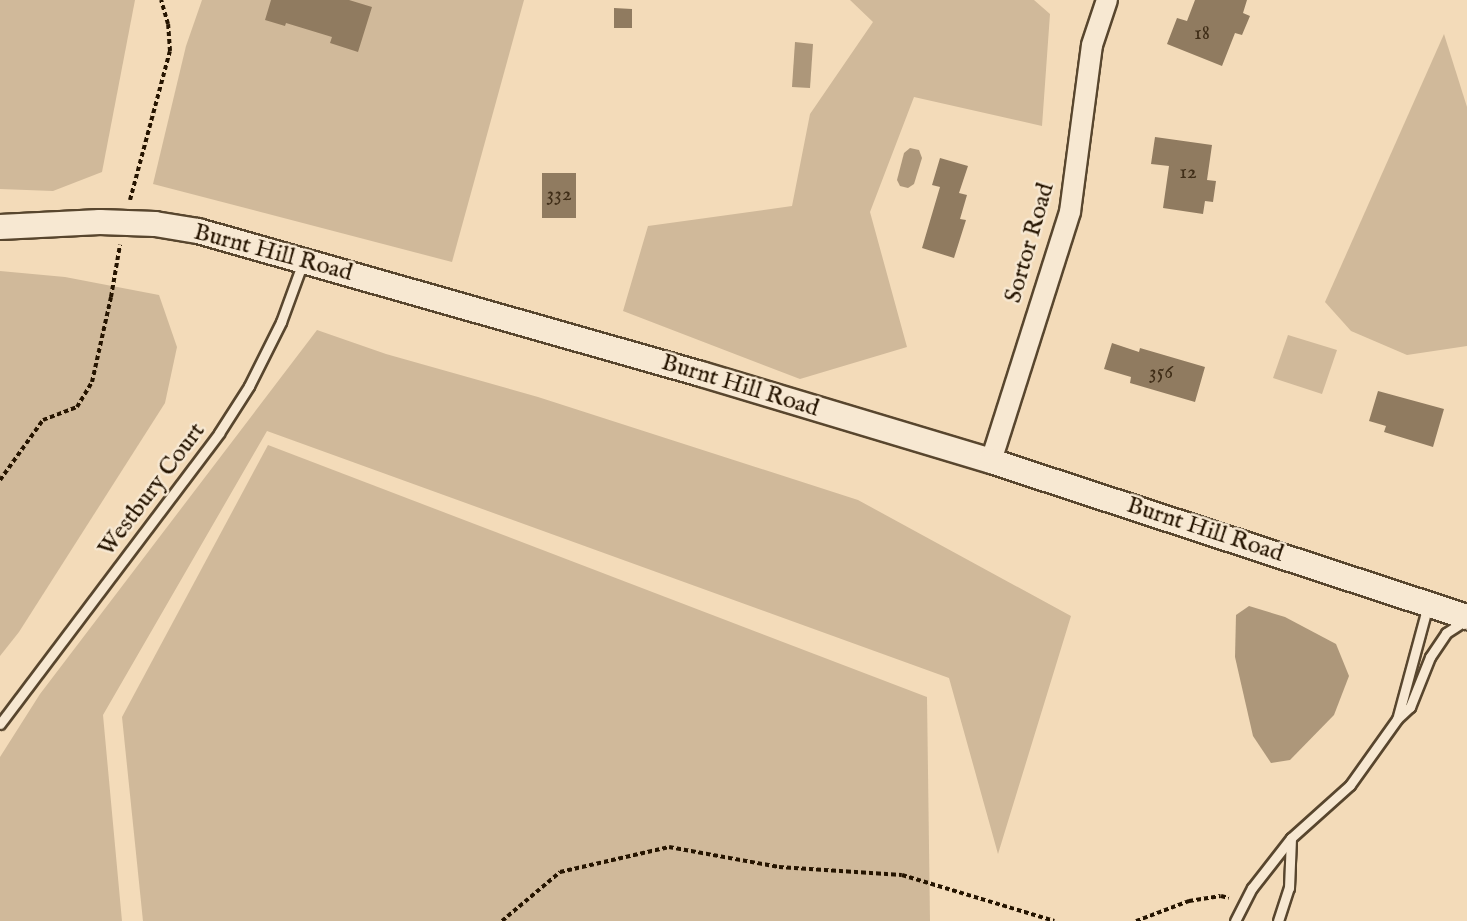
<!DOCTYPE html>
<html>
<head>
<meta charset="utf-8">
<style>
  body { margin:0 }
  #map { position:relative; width:1467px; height:921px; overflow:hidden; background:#f3dbb9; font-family:"IM FELL English",serif }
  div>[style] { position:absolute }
  .green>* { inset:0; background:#d0b99a }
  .water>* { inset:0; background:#ad977a }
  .building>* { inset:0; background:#907b60 }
  .path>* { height:4px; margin-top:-2px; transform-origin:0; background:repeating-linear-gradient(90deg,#251400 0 4.5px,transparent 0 7.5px) }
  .roads { filter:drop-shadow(2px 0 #58462e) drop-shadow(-2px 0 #58462e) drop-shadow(0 2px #58462e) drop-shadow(0 -2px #58462e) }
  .service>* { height:9px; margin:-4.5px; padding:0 4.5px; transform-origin:4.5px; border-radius:4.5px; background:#f7e8d2 }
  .minor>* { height:20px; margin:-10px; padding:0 10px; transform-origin:10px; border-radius:10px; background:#f7e8d2 }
  .tertiary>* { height:24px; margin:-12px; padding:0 12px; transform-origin:12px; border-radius:12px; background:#f7e8d2 }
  span { translate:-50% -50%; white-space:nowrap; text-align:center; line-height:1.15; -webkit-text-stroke:5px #f7e8d2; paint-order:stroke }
  .number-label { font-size:21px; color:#402e18 }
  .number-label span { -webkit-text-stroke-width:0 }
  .street-label { font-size:24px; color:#251400 }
</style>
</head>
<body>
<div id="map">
  <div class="green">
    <div style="clip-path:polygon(0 0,135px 0,102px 172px,53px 191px,0 189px)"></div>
    <div style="clip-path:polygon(202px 0,524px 0,452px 262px,153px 184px,186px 46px)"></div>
    <div style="clip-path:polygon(850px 0,1034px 0,1050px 14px,1042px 126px,914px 97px,870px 212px,907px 347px,800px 379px,623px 311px,648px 226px,792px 206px,810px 114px,873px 22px)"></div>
    <div style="clip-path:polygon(1444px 34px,1467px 107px,1467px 346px,1407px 355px,1351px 331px,1325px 302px)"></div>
    <div style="clip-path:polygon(0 271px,65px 277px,159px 295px,177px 347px,165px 403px,19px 632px,0 656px)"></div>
    <div style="clip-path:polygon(317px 330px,386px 354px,538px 397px,858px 500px,1071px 616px,998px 854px,949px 678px,267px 431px,103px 715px,122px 921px,0 921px,0 757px,40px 694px)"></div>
    <div style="clip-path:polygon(1288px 335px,1337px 350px,1322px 394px,1273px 378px)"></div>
    <div style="clip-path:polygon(268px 445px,927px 697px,930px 921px,143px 921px,122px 717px)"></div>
  </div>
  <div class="water">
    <div style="clip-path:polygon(795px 42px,813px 44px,810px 88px,792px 87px)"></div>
    <div style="clip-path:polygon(910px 148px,919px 150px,922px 158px,914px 184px,908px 188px,900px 186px,897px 180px,904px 153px)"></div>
    <div style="clip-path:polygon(1249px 606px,1285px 617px,1336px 644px,1349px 676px,1334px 715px,1290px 760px,1271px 763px,1253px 736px,1235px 657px,1236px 615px)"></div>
  </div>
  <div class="building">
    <div style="clip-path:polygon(271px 0,349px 0,372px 7px,358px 52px,330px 43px,332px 37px,286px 23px,285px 26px,265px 20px)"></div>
    <div style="clip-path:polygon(1195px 0,1247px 0,1243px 13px,1250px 16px,1242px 35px,1235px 33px,1222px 66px,1167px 44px,1177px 18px,1187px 21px)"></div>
    <div style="clip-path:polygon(614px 8px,632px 9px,632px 28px,614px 28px)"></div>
    <div style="clip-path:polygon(1155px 137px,1212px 145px,1207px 180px,1216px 181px,1213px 202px,1205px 201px,1203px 214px,1163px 208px,1169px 166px,1151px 164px)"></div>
    <div style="clip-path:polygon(940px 158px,968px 166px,959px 193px,967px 195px,960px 219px,966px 220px,954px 258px,922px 248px,940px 187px,932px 185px)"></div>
    <div style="clip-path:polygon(542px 173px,576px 173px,576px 218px,542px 218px)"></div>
    <div style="clip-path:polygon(1112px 343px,1139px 352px,1140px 348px,1205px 367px,1195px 402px,1130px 383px,1131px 377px,1104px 369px)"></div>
    <div style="clip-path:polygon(1378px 391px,1444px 409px,1433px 447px,1384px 432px,1386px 426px,1369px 421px)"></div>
  </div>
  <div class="path">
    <div style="left:130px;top:200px;width:154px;rotate:-75deg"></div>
    <div style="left:170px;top:51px;width:27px;rotate:-94deg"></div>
    <div style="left:168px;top:24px;width:25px;rotate:-106deg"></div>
    <div style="left:0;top:480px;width:74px;rotate:-54.4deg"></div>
    <div style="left:43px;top:420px;width:36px;rotate:-21deg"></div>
    <div style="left:77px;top:407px;width:29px;rotate:-59deg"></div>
    <div style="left:92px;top:382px;width:87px;rotate:-77.4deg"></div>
    <div style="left:111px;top:297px;width:53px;rotate:-80.2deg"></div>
    <div style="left:502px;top:921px;width:76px;rotate:-40.2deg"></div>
    <div style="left:560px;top:872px;width:112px;rotate:-12.9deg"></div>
    <div style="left:669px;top:847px;width:112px;rotate:10.3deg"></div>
    <div style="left:779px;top:867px;width:123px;rotate:3.7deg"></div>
    <div style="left:902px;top:875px;width:159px;rotate:16.8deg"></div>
    <div style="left:1136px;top:921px;width:57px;rotate:-20.7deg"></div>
    <div style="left:1189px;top:901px;width:32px;rotate:-9deg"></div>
    <div style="left:1221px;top:896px;width:8px;rotate:14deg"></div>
  </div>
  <div class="roads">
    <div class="service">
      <div style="left:1398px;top:716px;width:115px;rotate:-74.9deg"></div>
      <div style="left:0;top:724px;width:364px;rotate:-53deg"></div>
      <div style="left:219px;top:433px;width:56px;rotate:-57.4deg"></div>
      <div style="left:249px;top:386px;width:72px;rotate:-63.4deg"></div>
      <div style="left:281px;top:322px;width:64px;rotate:-69.9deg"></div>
      <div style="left:1235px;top:921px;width:37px;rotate:-63deg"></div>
      <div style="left:1252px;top:888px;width:63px;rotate:-52deg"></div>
      <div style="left:1291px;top:838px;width:79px;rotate:-41.9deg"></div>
      <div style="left:1350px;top:785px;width:81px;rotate:-54.5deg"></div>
      <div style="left:1397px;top:719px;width:18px;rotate:-43deg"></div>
      <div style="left:1410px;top:707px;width:54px;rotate:-68.2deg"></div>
      <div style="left:1430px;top:657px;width:29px;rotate:-56deg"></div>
      <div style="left:1446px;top:633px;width:24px;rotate:-33deg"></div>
      <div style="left:1278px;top:921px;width:35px;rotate:-72deg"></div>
      <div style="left:1289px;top:888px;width:50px;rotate:-87.7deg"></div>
    </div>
    <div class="minor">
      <div style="left:991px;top:461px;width:261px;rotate:-72.4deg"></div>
      <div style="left:1070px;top:212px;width:168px;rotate:-82.5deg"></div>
      <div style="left:1092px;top:45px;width:47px;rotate:-71.6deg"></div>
    </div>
    <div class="tertiary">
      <div style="left:0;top:227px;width:100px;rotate:-2.9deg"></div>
      <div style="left:100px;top:222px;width:55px;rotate:2.1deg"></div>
      <div style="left:155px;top:224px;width:44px;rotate:9.2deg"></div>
      <div style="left:198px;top:231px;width:523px;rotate:15.87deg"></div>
      <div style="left:701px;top:374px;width:303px;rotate:16.7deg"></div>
      <div style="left:991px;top:461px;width:501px;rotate:18.15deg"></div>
    </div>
  </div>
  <div class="number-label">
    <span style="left:1202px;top:34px">18</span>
    <span style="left:1188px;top:173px">12</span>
    <span style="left:559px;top:195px">332</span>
    <span style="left:1161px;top:373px">356</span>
  </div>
  <div class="street-label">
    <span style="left:1030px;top:243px;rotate:-74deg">Sortor Road</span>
    <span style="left:273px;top:253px;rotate:15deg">Burnt Hill Road</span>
    <span style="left:740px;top:386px;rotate:17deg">Burnt Hill Road</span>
    <span style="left:152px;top:490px;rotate:-53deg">Westbury Court</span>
    <span style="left:1205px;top:530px;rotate:18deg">Burnt Hill Road</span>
  </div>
</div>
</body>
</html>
